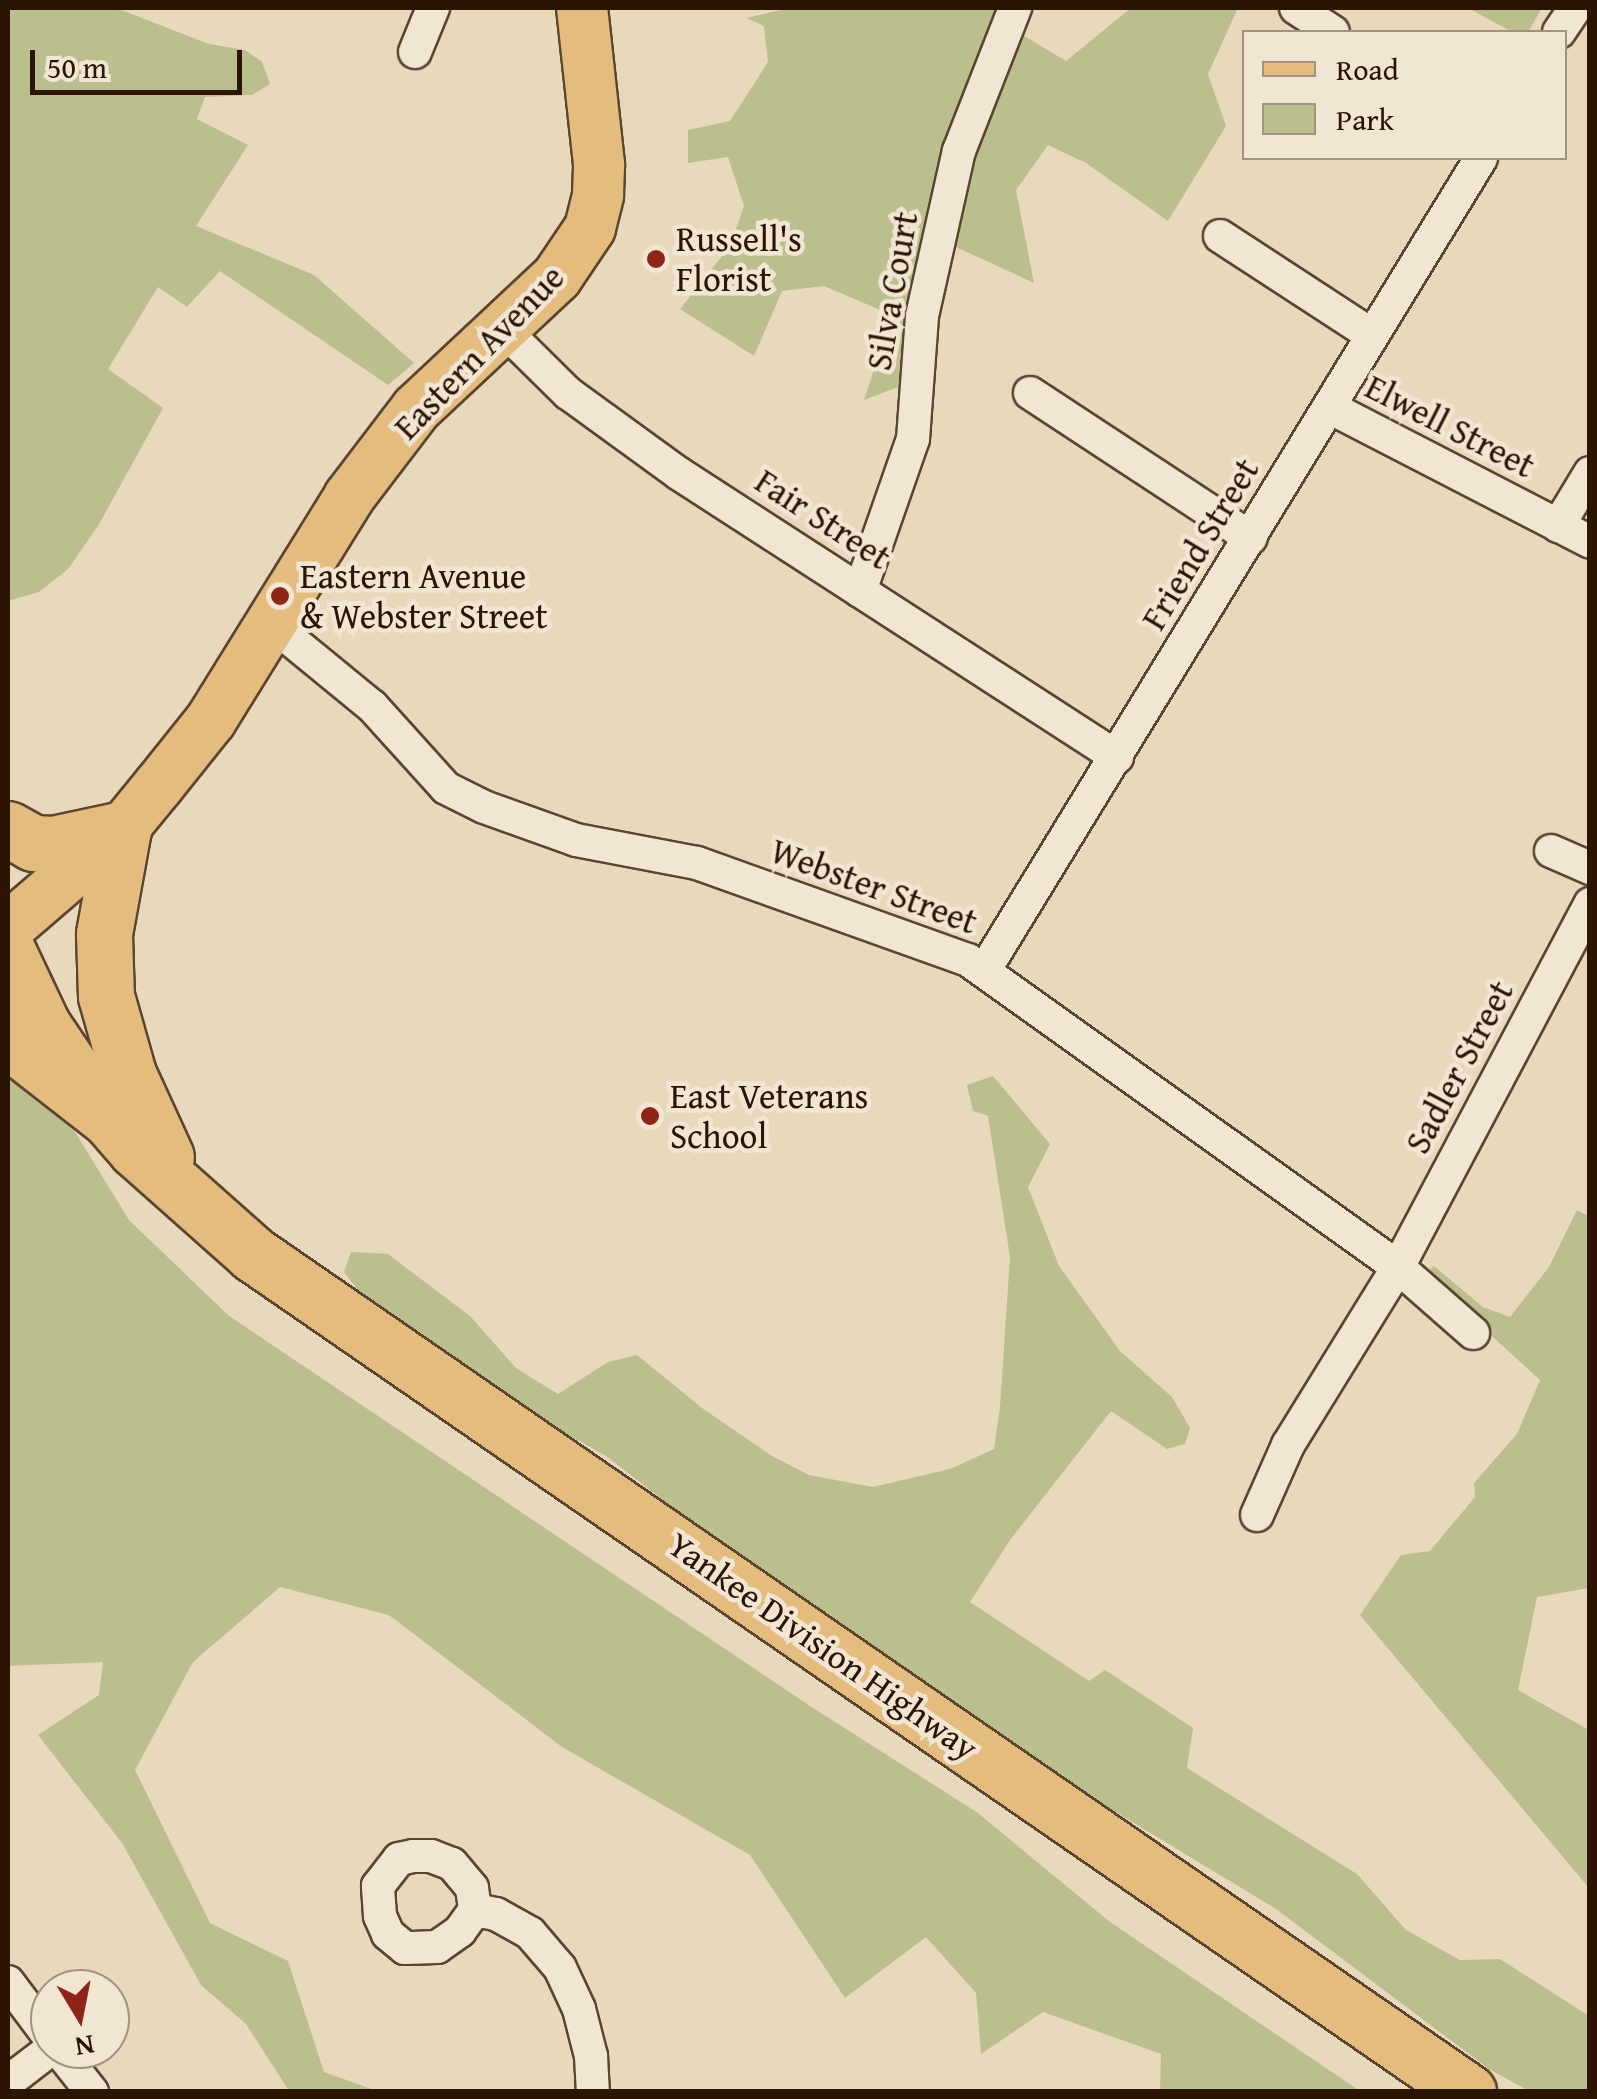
<!DOCTYPE html>
<html>
<head>
<meta charset="utf-8">
<style>
  body { margin:0 }
  #map { position:relative; width:1597px; height:2099px; overflow:hidden; background:#e9d9bc; font-family:"Gentium Book Plus",serif }
  div>[style] { position:absolute }
  .green>* { inset:0; background:#bbbe8d }
  .roads { filter:drop-shadow(2px 0 #5b4530) drop-shadow(-2px 0 #5b4530) drop-shadow(0 2px #5b4530) drop-shadow(0 -2px #5b4530) }
  .street>* { height:32px; margin:-16px; padding:0 16px; transform-origin:16px; border-radius:16px; background:#f1e6d3 }
  .primary>* { height:50px; margin:-25px; padding:0 25px; transform-origin:25px; border-radius:25px; background:#e4bc7e }
  .highway>* { height:55px; margin:-27.5px; padding:0 27.5px; transform-origin:27.5px; border-radius:27.5px; background:#e4bc7e }
  .dots>* { width:28px; height:28px; translate:-50% -50%; box-sizing:border-box; border:5px solid #f1e6d3; border-radius:50% }
  span { translate:-50% -50%; white-space:nowrap; text-align:center; line-height:1.15; -webkit-text-stroke:9px #f1e6d3; paint-order:stroke }
  .poi-label { font-size:35px; color:#2c1402 }
  .left { translate:0 -50%; text-align:left }
  .street-label { font-size:35px; color:#2c1402 }
  .frame { position:absolute; inset:0; border:10px solid #2c1402; pointer-events:none }
  .legend { position:absolute; left:1242px; top:30px; width:325px; height:130px; box-sizing:border-box; background:#f1e6d3; border:2px solid #a2927f; margin:0; padding:12px 18px; list-style:none; font-size:30px; color:#2c1402 }
  .legend li { display:flex; align-items:center; gap:20px; height:50px }
  .legend b { width:50px; border:2px solid #a2927f }
  .north { position:absolute; left:30px; top:1969px; width:100px; height:100px; box-sizing:border-box; background:#f1e6d3; border:2px solid #a2927f; border-radius:50%; rotate:170deg; font-size:28px; font-weight:700; line-height:40px; text-align:center; color:#2c1402 }
  .north::after { content:''; display:block; margin:auto; width:35px; height:45px; background:#8f2418; clip-path:polygon(50% 0,100% 100%,50% 72%,0 100%) }
  .scale { position:absolute; left:30px; top:50px; width:212px; height:45px; box-sizing:border-box; border:5px solid #2c1402; border-top:0; padding-left:12px; font-size:30px; line-height:35px; white-space:nowrap; color:#2c1402; -webkit-text-stroke:8px #f1e6d3; paint-order:stroke }
</style>
</head>
<body>
<div id="map">
  <div class="green">
    <div style="clip-path:polygon(8px 8px,116px 8px,209px 44px,245px 50px,262px 62px,270px 84px,252px 95px,205px 97px,197px 119px,248px 145px,196px 226px,314px 275px,414px 363px,388px 385px,220px 271px,187px 307px,158px 287px,108px 369px,163px 408px,98px 526px,68px 569px,39px 592px,8px 601px)"></div>
    <div style="clip-path:polygon(790px 8px,1023px 8px,1016px 31px,1066px 61px,1131px 8px,1238px 8px,1208px 74px,1226px 126px,1168px 221px,1086px 163px,1048px 145px,1016px 190px,1034px 283px,956px 247px,914px 381px,864px 400px,892px 315px,824px 286px,782px 291px,754px 356px,680px 309px,730px 246px,744px 206px,728px 157px,688px 163px,688px 130px,730px 121px,768px 62px,764px 26px,746px 18px)"></div>
    <div style="clip-path:polygon(1468px 8px,1542px 8px,1528px 32px,1512px 32px)"></div>
    <div style="clip-path:polygon(8px 1065px,75px 1132px,129px 1220px,229px 1316px,810px 1706px,978px 1813px,1110px 1922px,1360px 2091px,1160px 2091px,1161px 2054px,1043px 2012px,981px 2054px,976px 1993px,926px 1937px,845px 1998px,750px 1855px,562px 1747px,389px 1615px,280px 1587px,193px 1662px,135px 1770px,210px 1923px,288px 1961px,324px 2072px,377px 2091px,289px 2091px,246px 2024px,201px 1985px,122px 1843px,38px 1735px,99px 1695px,103px 1662px,8px 1666px)"></div>
    <div style="clip-path:polygon(993px 1076px,1050px 1144px,1028px 1187px,1059px 1266px,1120px 1351px,1172px 1397px,1190px 1428px,1185px 1444px,1167px 1449px,1111px 1411px,1010px 1540px,970px 1602px,1089px 1681px,1105px 1670px,1193px 1728px,1187px 1768px,1357px 1874px,1406px 1930px,1460px 1960px,1500px 1959px,1589px 2016px,1589px 2091px,1529px 2091px,1489px 2069px,1276px 1909px,1056px 1776px,930px 1685px,796px 1603px,606px 1456px,492px 1392px,361px 1294px,344px 1272px,351px 1252px,388px 1254px,470px 1316px,516px 1368px,558px 1394px,608px 1362px,637px 1355px,702px 1408px,772px 1456px,809px 1475px,873px 1487px,950px 1469px,994px 1449px,1000px 1407px,1010px 1257px,988px 1116px,973px 1111px,967px 1085px)"></div>
    <div style="clip-path:polygon(1577px 1210px,1590px 1217px,1589px 1588px,1537px 1597px,1518px 1690px,1589px 1730px,1589px 1888px,1360px 1615px,1401px 1555px,1430px 1551px,1475px 1497px,1474px 1483px,1517px 1434px,1540px 1380px,1424px 1274px,1434px 1266px,1483px 1307px,1510px 1317px,1549px 1267px)"></div>
  </div>
  <div class="roads">
    <div class="street">
      <div style="left:1296px;top:8px;width:44px;rotate:33deg"></div>
      <div style="left:1559px;top:32px;width:29px;rotate:-56deg"></div>
      <div style="left:415px;top:52px;width:48px;rotate:-67.8deg"></div>
      <div style="left:1220px;top:236px;width:181px;rotate:33.1deg"></div>
      <div style="left:502px;top:328px;width:93px;rotate:44.6deg"></div>
      <div style="left:568px;top:393px;width:136px;rotate:36deg"></div>
      <div style="left:678px;top:473px;width:523px;rotate:32.9deg"></div>
      <div style="left:1030px;top:393px;width:264px;rotate:33.3deg"></div>
      <div style="left:1329px;top:407px;width:294px;rotate:27.3deg"></div>
      <div style="left:1558px;top:526px;width:62px;rotate:-58.9deg"></div>
      <div style="left:860px;top:591px;width:161px;rotate:-70.8deg"></div>
      <div style="left:913px;top:439px;width:123px;rotate:-85.8deg"></div>
      <div style="left:922px;top:316px;width:169px;rotate:-77.4deg"></div>
      <div style="left:959px;top:151px;width:154px;rotate:-68.6deg"></div>
      <div style="left:268px;top:621px;width:134px;rotate:39.3deg"></div>
      <div style="left:372px;top:706px;width:110px;rotate:47.9deg"></div>
      <div style="left:446px;top:788px;width:42px;rotate:26.6deg"></div>
      <div style="left:484px;top:807px;width:98px;rotate:19.7deg"></div>
      <div style="left:576px;top:840px;width:123px;rotate:10.8deg"></div>
      <div style="left:697px;top:863px;width:288px;rotate:19.7deg"></div>
      <div style="left:968px;top:960px;width:528px;rotate:35.53deg"></div>
      <div style="left:1398px;top:1267px;width:100px;rotate:41.3deg"></div>
      <div style="left:1551px;top:851px;width:43px;rotate:23.6deg"></div>
      <div style="left:984px;top:971px;width:953px;rotate:-58.56deg"></div>
      <div style="left:1257px;top:1515px;width:77px;rotate:-66.1deg"></div>
      <div style="left:1288px;top:1445px;width:209px;rotate:-58.3deg"></div>
      <div style="left:1398px;top:1267px;width:411px;rotate:-62.1deg"></div>
      <div style="left:413px;top:1856px;width:18px"></div>
      <div style="left:431px;top:1856px;width:22px;rotate:21deg"></div>
      <div style="left:452px;top:1864px;width:31px;rotate:50deg"></div>
      <div style="left:472px;top:1888px;width:22px;rotate:82deg"></div>
      <div style="left:475px;top:1910px;width:26px;rotate:126deg"></div>
      <div style="left:460px;top:1931px;width:28px;rotate:145deg"></div>
      <div style="left:437px;top:1947px;width:32px;rotate:178deg"></div>
      <div style="left:405px;top:1948px;width:22px;rotate:-141deg"></div>
      <div style="left:388px;top:1934px;width:20px;rotate:-114deg"></div>
      <div style="left:380px;top:1916px;width:30px;rotate:-94deg"></div>
      <div style="left:378px;top:1886px;width:34px;rotate:-52deg"></div>
      <div style="left:399px;top:1859px;width:14px;rotate:-12deg"></div>
      <div style="left:475px;top:1910px;width:21px;rotate:11deg"></div>
      <div style="left:496px;top:1914px;width:39px;rotate:29deg"></div>
      <div style="left:530px;top:1933px;width:46px;rotate:49.4deg"></div>
      <div style="left:560px;top:1968px;width:45px;rotate:65.1deg"></div>
      <div style="left:579px;top:2009px;width:49px;rotate:75.7deg"></div>
      <div style="left:591px;top:2056px;width:36px;rotate:87deg"></div>
      <div style="left:8px;top:1982px;width:70px;rotate:53.1deg"></div>
      <div style="left:58px;top:2049px;width:55px;rotate:51.7deg"></div>
      <div style="left:8px;top:2082px;width:54px;rotate:-37.5deg"></div>
    </div>
    <div class="primary">
      <div style="left:8px;top:928px;width:152px;rotate:-40.7deg"></div>
      <div style="left:123px;top:829px;width:57px;rotate:-50.7deg"></div>
      <div style="left:159px;top:785px;width:83px;rotate:-51.3deg"></div>
      <div style="left:211px;top:720px;width:262px;rotate:-58.2deg"></div>
      <div style="left:349px;top:497px;width:111px;rotate:-52.7deg"></div>
      <div style="left:416px;top:409px;width:193px;rotate:-43.1deg"></div>
      <div style="left:557px;top:277px;width:59px;rotate:-56deg"></div>
      <div style="left:590px;top:228px;width:34px;rotate:-76deg"></div>
      <div style="left:598px;top:195px;width:31px;rotate:-88deg"></div>
      <div style="left:599px;top:164px;width:157px;rotate:-96.2deg"></div>
    </div>
    <div class="highway">
      <div style="left:8px;top:829px;width:29px;rotate:29deg"></div>
      <div style="left:33px;top:843px;width:20px;rotate:3deg"></div>
      <div style="left:53px;top:844px;width:72px;rotate:-12.1deg"></div>
      <div style="left:123px;top:829px;width:107px;rotate:100.3deg"></div>
      <div style="left:104px;top:934px;width:62px;rotate:88.2deg"></div>
      <div style="left:106px;top:996px;width:81px;rotate:74.2deg"></div>
      <div style="left:128px;top:1074px;width:91px;rotate:65.4deg"></div>
      <div style="left:8px;top:952px;width:82px;rotate:64.7deg"></div>
      <div style="left:43px;top:1026px;width:60px;rotate:55.8deg"></div>
      <div style="left:8px;top:1040px;width:128px;rotate:38deg"></div>
      <div style="left:109px;top:1119px;width:41px;rotate:48.9deg"></div>
      <div style="left:136px;top:1150px;width:157px;rotate:41.6deg"></div>
      <div style="left:253px;top:1254px;width:1476px;rotate:34.59deg"></div>
    </div>
  </div>
  <div class="dots">
    <div style="left:656px;top:259px;background:#8f2418"></div>
    <div style="left:280px;top:596px;background:#8f2418"></div>
    <div style="left:650px;top:1116px;background:#8f2418"></div>
  </div>
  <div class="poi-label">
    <span class="left" style="left:676px;top:259px">Russell's<br>Florist</span>
    <span class="left" style="left:300px;top:596px">Eastern Avenue<br>&amp; Webster Street</span>
    <span class="left" style="left:670px;top:1116px">East Veterans<br>School</span>
  </div>
  <div class="street-label">
    <span style="left:892px;top:291px;rotate:-80deg">Silva Court</span>
    <span style="left:479px;top:352px;rotate:-46deg">Eastern Avenue</span>
    <span style="left:1450px;top:426px;rotate:27deg">Elwell Street</span>
    <span style="left:823px;top:519px;rotate:33deg">Fair Street</span>
    <span style="left:1200px;top:544px;rotate:-59deg">Friend Street</span>
    <span style="left:874px;top:886px;rotate:20deg">Webster Street</span>
    <span style="left:1459px;top:1067px;rotate:-62deg">Sadler Street</span>
    <span style="left:823px;top:1646px;rotate:35deg">Yankee Division Highway</span>
  </div>
  <div class="frame"></div>
  <ul class="legend">
  <li><b style="height:12px;background:#e4bc7e"></b>Road</li>
  <li><b style="height:28px;background:#bbbe8d"></b>Park</li>
  </ul>
  <div class="north">N</div>
  <div class="scale">50 m</div>
</div>
</body>
</html>
